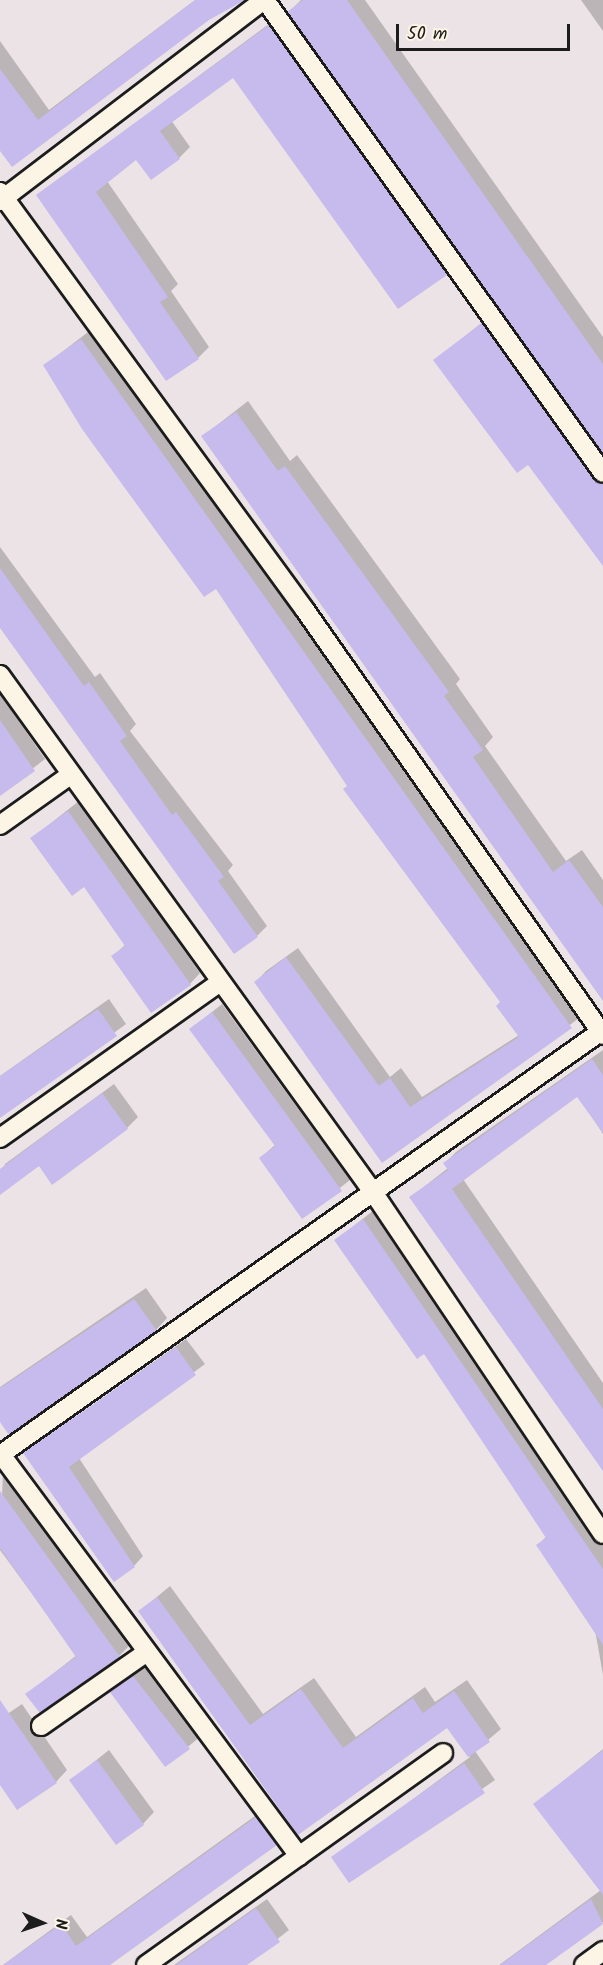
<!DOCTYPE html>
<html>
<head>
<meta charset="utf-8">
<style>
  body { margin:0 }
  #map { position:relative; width:603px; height:1965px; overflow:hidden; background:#ece3e7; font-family:Kalam,sans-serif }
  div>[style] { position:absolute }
  .shadow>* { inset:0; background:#0003 }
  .building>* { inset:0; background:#c7baec }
  .roads { filter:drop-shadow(2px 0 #1c1c1c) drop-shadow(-2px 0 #1c1c1c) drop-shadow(0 2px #1c1c1c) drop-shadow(0 -2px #1c1c1c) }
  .minor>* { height:18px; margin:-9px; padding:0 9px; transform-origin:9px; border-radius:9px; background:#fcf5e5 }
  span { translate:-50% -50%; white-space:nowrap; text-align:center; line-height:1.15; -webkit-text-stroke:4.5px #fcf5e5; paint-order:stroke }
  .north { position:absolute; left:12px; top:1893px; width:60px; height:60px; -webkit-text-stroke:4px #fcf5e5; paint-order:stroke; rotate:93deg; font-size:16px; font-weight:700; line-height:24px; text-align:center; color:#1c1c1c }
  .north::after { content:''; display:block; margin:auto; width:21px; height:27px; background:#1c1c1c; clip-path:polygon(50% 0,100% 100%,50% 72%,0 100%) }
  .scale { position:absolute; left:396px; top:24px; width:174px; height:27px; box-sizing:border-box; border:3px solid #1c1c1c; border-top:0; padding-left:8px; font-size:18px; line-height:21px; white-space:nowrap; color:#1c1c1c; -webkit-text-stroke:4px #fcf5e5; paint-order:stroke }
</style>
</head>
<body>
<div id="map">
  <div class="shadow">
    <div style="clip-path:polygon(195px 0,238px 0,0 148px,0 41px,49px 110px)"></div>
    <div style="clip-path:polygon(301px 0,365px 0,603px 337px,603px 451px,289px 12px)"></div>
    <div style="clip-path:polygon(581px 0,603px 0,603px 31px)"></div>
    <div style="clip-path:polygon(281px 15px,458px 263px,398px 307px,233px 76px,171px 120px,190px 147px,179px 158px,136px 157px,107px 181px,178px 284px,171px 291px,209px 347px,198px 358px,38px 195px)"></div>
    <div style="clip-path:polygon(494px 313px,603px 466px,603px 564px,529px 463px,435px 360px)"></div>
    <div style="clip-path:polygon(92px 329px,582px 1016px,383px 1161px,256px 982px,266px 971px,298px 948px,390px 1077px,401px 1068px,422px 1097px,519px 1035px,502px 1002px,216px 587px,45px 365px)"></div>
    <div style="clip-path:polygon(248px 401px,290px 461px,297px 455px,460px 679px,456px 684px,493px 737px,485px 746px,566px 861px,582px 850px,603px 880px,603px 998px,203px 436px)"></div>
    <div style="clip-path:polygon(0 547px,95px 677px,100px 673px,136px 724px,130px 731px,233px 865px,228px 871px,267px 926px,257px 936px,0 624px)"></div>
    <div style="clip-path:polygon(0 694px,45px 759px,0 794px)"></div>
    <div style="clip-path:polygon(79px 801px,200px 973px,190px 984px,113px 956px,126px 944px,84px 884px,32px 838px)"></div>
    <div style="clip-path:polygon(109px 999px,126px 1024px,0 1117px,0 1076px)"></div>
    <div style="clip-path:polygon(222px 1004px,350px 1180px,303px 1217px,260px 1158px,276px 1144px,191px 1029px)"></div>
    <div style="clip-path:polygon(603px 1050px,603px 1134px,578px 1095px,463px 1179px,603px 1383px,603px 1470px,411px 1197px,448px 1168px,445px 1163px,456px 1152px)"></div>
    <div style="clip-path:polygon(114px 1084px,138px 1117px,127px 1128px,0 1183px,5px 1164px)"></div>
    <div style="clip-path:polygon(374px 1210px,603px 1544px,603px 1675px,595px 1630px,538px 1545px,547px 1536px,424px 1352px,336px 1240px)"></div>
    <div style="clip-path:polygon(146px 1288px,167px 1318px,156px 1330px,12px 1431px,4px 1428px,0 1387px)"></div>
    <div style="clip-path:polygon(186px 1339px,205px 1364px,79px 1458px,143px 1556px,134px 1566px,27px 1452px)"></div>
    <div style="clip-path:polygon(3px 1470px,130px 1645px,119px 1656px,27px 1694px,77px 1655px,0 1550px)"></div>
    <div style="clip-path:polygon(170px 1586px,263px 1714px,314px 1678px,356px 1737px,425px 1687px,435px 1702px,467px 1680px,501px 1729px,475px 1751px,495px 1780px,350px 1881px,333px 1858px,470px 1757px,447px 1726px,296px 1830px,140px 1611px)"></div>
    <div style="clip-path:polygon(145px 1665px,201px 1736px,166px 1765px,112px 1692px)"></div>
    <div style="clip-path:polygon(22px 1704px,67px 1770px,56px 1782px,0 1782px,0 1719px)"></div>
    <div style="clip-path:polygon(603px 1749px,603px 1922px,544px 1965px,499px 1965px,601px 1890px,535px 1804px)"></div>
    <div style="clip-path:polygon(109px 1750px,154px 1812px,143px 1824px,71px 1780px)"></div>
    <div style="clip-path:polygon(266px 1808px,286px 1835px,276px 1844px,106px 1965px,3px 1965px,71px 1915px,87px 1937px)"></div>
    <div style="clip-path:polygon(267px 1899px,289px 1930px,244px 1965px,174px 1965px)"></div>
  </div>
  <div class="building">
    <div style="clip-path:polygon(195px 0,245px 0,209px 20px,12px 167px,0 151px,0 69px,38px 120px)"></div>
    <div style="clip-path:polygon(303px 0,347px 0,603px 364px,603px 454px,287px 12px)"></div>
    <div style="clip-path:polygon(269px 25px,447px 275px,398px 309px,233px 78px,160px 131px,180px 159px,151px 180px,136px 160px,96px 192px,168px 297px,160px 302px,199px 359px,166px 381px,36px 195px)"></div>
    <div style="clip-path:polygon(482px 323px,594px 480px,603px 484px,603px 566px,528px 465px,517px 473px,433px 360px)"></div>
    <div style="clip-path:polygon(81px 339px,572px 1028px,382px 1163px,254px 982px,286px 957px,379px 1086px,390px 1078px,410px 1107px,519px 1037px,496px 1006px,500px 1002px,343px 789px,347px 786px,216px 589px,204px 597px,82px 429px,43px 365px)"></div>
    <div style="clip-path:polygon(236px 412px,278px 471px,285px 466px,449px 692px,444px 696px,483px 750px,473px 757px,553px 872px,569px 860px,603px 907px,603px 1001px,201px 436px)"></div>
    <div style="clip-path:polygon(0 568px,84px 686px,89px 682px,127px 736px,120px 741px,172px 815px,176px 812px,224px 877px,218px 881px,258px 937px,234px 954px,0 628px)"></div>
    <div style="clip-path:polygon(0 720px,35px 771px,0 796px)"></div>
    <div style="clip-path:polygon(68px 811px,191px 985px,151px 1013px,111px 956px,125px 946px,84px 887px,72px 896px,30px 838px)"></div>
    <div style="clip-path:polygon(98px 1009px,117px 1036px,0 1118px,0 1076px)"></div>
    <div style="clip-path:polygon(212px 1012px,342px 1191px,302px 1219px,259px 1158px,275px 1146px,189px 1029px)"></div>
    <div style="clip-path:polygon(592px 1059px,603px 1075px,603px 1133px,577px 1097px,452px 1189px,603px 1409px,603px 1471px,409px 1197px,448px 1170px,443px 1163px)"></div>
    <div style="clip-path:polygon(102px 1093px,128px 1129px,52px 1185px,39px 1166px,0 1195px,0 1169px)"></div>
    <div style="clip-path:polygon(363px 1219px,603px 1569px,603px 1645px,536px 1545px,546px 1538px,506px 1477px,424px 1354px,417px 1359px,334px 1240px)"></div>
    <div style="clip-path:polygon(134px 1299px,157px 1331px,9px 1435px,0 1422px,0 1388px)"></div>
    <div style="clip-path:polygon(176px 1347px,196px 1375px,69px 1467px,135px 1567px,114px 1582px,23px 1453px)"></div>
    <div style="clip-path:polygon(0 1491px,120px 1657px,40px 1713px,25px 1694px,76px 1657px,0 1548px)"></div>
    <div style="clip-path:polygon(157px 1597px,250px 1725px,301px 1689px,343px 1748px,413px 1698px,423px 1713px,454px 1691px,490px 1742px,468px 1757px,447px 1728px,298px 1835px,138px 1611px)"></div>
    <div style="clip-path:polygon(133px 1676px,190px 1749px,165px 1767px,110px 1692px)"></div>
    <div style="clip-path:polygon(0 1700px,57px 1783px,17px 1810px,0 1785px)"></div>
    <div style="clip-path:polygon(603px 1750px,603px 1895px,533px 1804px)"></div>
    <div style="clip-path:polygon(97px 1760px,144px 1825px,116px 1845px,69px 1780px)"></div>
    <div style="clip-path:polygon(464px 1763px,485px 1793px,349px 1883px,331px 1857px)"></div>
    <div style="clip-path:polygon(256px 1817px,277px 1845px,110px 1965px,3px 1965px,61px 1924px,76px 1946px)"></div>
    <div style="clip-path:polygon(591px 1899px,603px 1924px,546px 1965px,500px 1965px)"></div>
    <div style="clip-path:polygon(256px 1908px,280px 1942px,247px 1965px,176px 1965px)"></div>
  </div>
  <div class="roads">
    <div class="minor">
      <div style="left:265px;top:0;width:581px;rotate:54.45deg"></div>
      <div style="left:0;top:192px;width:517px;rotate:53.88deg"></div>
      <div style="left:305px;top:610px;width:519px;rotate:54.96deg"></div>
      <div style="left:0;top:201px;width:332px;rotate:-37.3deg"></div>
      <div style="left:0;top:675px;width:638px;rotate:54.19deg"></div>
      <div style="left:373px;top:1192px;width:412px;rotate:56.1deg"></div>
      <div style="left:0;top:825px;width:86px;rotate:-35.5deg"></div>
      <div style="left:0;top:1138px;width:270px;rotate:-35.3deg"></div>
      <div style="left:0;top:1453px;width:502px;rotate:53.43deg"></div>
      <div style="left:0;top:1455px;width:738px;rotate:-35.18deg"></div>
      <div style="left:41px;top:1726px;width:129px;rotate:-34.9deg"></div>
      <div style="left:146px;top:1965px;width:365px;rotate:-35.5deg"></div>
      <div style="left:584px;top:1965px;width:24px;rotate:-36deg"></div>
    </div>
  </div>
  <div class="north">N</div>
  <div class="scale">50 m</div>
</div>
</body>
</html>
